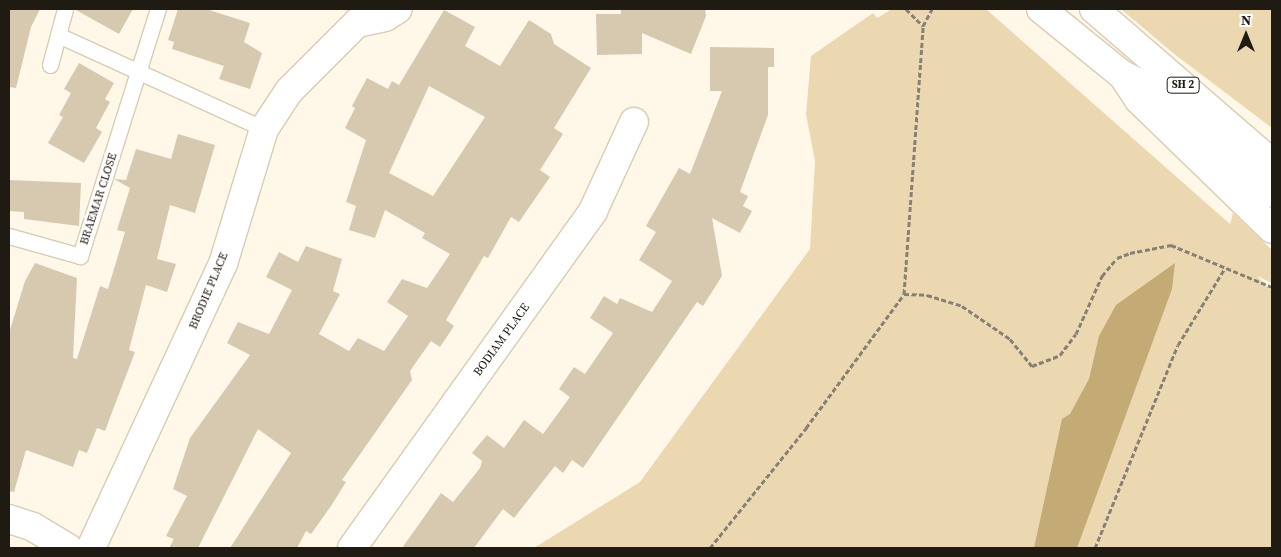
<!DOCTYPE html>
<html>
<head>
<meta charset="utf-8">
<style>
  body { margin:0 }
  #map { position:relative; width:1281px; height:557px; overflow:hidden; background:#fff7e8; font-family:"Source Serif 4",serif }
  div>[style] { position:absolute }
  .green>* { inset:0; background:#ebd8b0 }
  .water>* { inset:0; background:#c4aa74 }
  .building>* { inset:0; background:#d6c9b0 }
  .path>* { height:3px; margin-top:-1.5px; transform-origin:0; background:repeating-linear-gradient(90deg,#878175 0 5px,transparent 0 7.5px) }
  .roads { filter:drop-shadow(1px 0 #d8ccb2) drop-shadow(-1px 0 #d8ccb2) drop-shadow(0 1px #d8ccb2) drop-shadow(0 -1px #d8ccb2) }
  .lane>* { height:15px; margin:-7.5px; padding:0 7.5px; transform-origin:7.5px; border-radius:7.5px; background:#fff }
  .street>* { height:28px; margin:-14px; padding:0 14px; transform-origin:14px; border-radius:14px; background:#fff }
  .highway>* { height:28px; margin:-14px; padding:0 14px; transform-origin:14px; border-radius:14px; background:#fff }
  span { translate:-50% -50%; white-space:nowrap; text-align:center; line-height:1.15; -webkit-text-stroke:4.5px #fff; paint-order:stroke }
  .shield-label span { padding:1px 4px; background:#fff; border:1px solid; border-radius:4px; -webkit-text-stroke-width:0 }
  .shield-label { font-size:11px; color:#201b12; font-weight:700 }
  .street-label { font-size:12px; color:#201b12 }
  .frame { position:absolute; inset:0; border:10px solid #201b12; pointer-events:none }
  .north { position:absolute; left:1221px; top:10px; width:50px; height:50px; -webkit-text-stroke:4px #fff; paint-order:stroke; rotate:0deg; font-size:14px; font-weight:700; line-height:20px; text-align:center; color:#201b12 }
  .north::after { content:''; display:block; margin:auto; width:18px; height:22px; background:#201b12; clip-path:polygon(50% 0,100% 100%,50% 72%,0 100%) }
</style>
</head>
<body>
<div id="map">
  <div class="green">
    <div style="clip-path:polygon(892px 9px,986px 9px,1230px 224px,1233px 213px,1272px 250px,1272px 283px,1257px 276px,1272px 291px,1272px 548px,534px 548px,640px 482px,810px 249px,815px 161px,806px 114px,811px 56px,873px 13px,877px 18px)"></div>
    <div style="clip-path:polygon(1121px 9px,1272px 9px,1272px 128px,1173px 53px)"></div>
  </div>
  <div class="water">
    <div style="clip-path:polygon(1175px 263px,1172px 289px,1077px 548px,1034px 548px,1062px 419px,1070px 414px,1089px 379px,1099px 336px,1116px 305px)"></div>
  </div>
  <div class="building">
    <div style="clip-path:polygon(9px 9px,40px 9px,31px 27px,16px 88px,9px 87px)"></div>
    <div style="clip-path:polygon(74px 9px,133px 9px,119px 34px)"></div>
    <div style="clip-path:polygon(178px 9px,206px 9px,250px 23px,244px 42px,262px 53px,250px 89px,219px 79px,224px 66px,172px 49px,174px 42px,168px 40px)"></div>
    <div style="clip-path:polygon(621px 9px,705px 9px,706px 16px,691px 54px,642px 33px,642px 54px,597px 55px,596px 14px,621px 14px)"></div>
    <div style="clip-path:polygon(evenodd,444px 10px,475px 27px,465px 46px,500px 66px,529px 20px,551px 34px,554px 44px,591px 68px,554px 128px,563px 134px,540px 170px,550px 177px,519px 222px,511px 217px,488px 258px,484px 256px,446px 320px,454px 326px,440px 347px,431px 341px,410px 371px,412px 380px,342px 480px,346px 482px,331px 506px,311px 534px,306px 531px,297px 548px,230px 548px,291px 453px,258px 429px,198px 548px,169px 548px,174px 539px,166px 536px,187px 496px,173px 489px,190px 438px,250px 355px,227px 343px,238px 322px,269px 334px,292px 290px,266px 277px,279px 252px,298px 262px,306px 246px,342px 259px,333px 291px,340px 294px,319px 334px,349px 351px,358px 338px,384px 351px,408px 316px,387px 302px,402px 279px,427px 288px,450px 254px,422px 238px,425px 233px,385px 210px,375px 238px,349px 230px,356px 206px,346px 202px,366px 140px,345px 128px,355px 108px,352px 106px,367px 78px,388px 89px,392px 81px,399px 85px,444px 10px,429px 86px,485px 117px,433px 196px,389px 173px,429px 86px)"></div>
    <div style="clip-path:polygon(710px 47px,774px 48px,774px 67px,768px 67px,768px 115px,740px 192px,748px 196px,743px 206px,752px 211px,740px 233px,712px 218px,722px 276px,703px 306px,697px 302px,583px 468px,572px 460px,563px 473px,555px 466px,514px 518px,503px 509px,474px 548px,402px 548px,441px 493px,453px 502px,480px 468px,482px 461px,472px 453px,487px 435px,504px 448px,524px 420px,543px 434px,570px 397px,559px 389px,574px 367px,585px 374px,613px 333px,590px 318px,604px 296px,617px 304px,620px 298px,652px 312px,672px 281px,639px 260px,656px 232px,646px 226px,679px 168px,690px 174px,722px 91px,710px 91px)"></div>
    <div style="clip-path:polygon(79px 63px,114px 83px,105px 99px,110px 102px,96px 128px,102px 132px,84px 163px,48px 143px,63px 117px,59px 115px,71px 93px,64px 89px)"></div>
    <div style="clip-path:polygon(178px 134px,215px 145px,195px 213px,170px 205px,157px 259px,176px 264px,167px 292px,146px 285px,129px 350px,135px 352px,105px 431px,97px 428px,87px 453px,79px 450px,73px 467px,26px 450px,14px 492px,9px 491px,9px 333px,25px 281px,35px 263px,77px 278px,73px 358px,77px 359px,100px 286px,108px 289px,125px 232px,117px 230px,130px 188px,114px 179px,126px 180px,136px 149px,171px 159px)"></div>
    <div style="clip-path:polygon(9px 180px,81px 183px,79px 226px,24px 219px,24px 212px,9px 211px)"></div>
  </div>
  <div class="path">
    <div style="left:906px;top:9px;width:24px;rotate:45deg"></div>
    <div style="left:904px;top:294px;width:269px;rotate:-85.9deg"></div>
    <div style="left:923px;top:26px;width:19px;rotate:-62deg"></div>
    <div style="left:710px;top:548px;width:154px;rotate:-51.3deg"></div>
    <div style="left:806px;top:428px;width:166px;rotate:-53.8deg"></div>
    <div style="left:904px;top:294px;width:23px;rotate:2deg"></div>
    <div style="left:927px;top:295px;width:37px;rotate:17deg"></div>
    <div style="left:962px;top:306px;width:58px;rotate:34.5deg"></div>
    <div style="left:1010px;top:339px;width:35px;rotate:51deg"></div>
    <div style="left:1032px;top:366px;width:30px;rotate:-21deg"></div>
    <div style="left:1060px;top:355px;width:26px;rotate:-53deg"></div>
    <div style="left:1076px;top:334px;width:64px;rotate:-65.9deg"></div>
    <div style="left:1102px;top:276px;width:23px;rotate:-50deg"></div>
    <div style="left:1117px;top:258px;width:14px;rotate:-21deg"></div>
    <div style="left:1130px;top:253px;width:42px;rotate:-11deg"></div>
    <div style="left:1171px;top:245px;width:109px;rotate:22.6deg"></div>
    <div style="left:1095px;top:548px;width:219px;rotate:-67.8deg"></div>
    <div style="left:1178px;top:345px;width:90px;rotate:-58.6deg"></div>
  </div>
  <div class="roads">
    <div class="lane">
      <div style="left:58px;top:35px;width:226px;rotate:24.5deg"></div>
      <div style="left:50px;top:65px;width:58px;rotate:-75deg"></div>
      <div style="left:9px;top:236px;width:74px;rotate:15.7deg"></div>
      <div style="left:80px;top:256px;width:259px;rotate:-72.5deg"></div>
    </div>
    <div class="street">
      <div style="left:9px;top:519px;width:25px;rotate:18deg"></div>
      <div style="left:33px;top:527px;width:41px;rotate:31deg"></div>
      <div style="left:91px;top:548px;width:313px;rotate:-65.1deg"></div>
      <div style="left:223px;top:264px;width:141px;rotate:-73.1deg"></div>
      <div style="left:264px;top:129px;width:45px;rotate:-56.7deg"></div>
      <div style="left:289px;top:91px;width:96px;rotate:-45deg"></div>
      <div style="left:357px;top:23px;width:29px;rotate:-12deg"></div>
      <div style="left:385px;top:17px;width:15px;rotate:-32deg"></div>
      <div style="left:352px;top:548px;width:414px;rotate:-54.4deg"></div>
      <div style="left:593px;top:211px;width:98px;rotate:-65.3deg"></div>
    </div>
    <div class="highway">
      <div style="left:1041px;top:9px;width:103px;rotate:39.1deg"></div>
      <div style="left:1121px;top:74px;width:44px;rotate:27.1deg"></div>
      <div style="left:1160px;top:94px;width:149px;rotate:41.5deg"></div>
      <div style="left:1094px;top:9px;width:235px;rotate:40.9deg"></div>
      <div style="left:1125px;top:79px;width:25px;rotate:56deg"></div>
      <div style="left:1139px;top:100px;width:185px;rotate:44.1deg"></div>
    </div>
  </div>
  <div class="shield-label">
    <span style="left:1183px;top:85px">SH 2</span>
  </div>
  <div class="street-label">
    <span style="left:99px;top:199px;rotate:-72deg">BRAEMAR CLOSE</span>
    <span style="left:209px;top:291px;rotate:-67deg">BRODIE PLACE</span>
    <span style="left:502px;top:340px;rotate:-54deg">BODIAM PLACE</span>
  </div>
  <div class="frame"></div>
  <div class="north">N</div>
</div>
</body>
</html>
